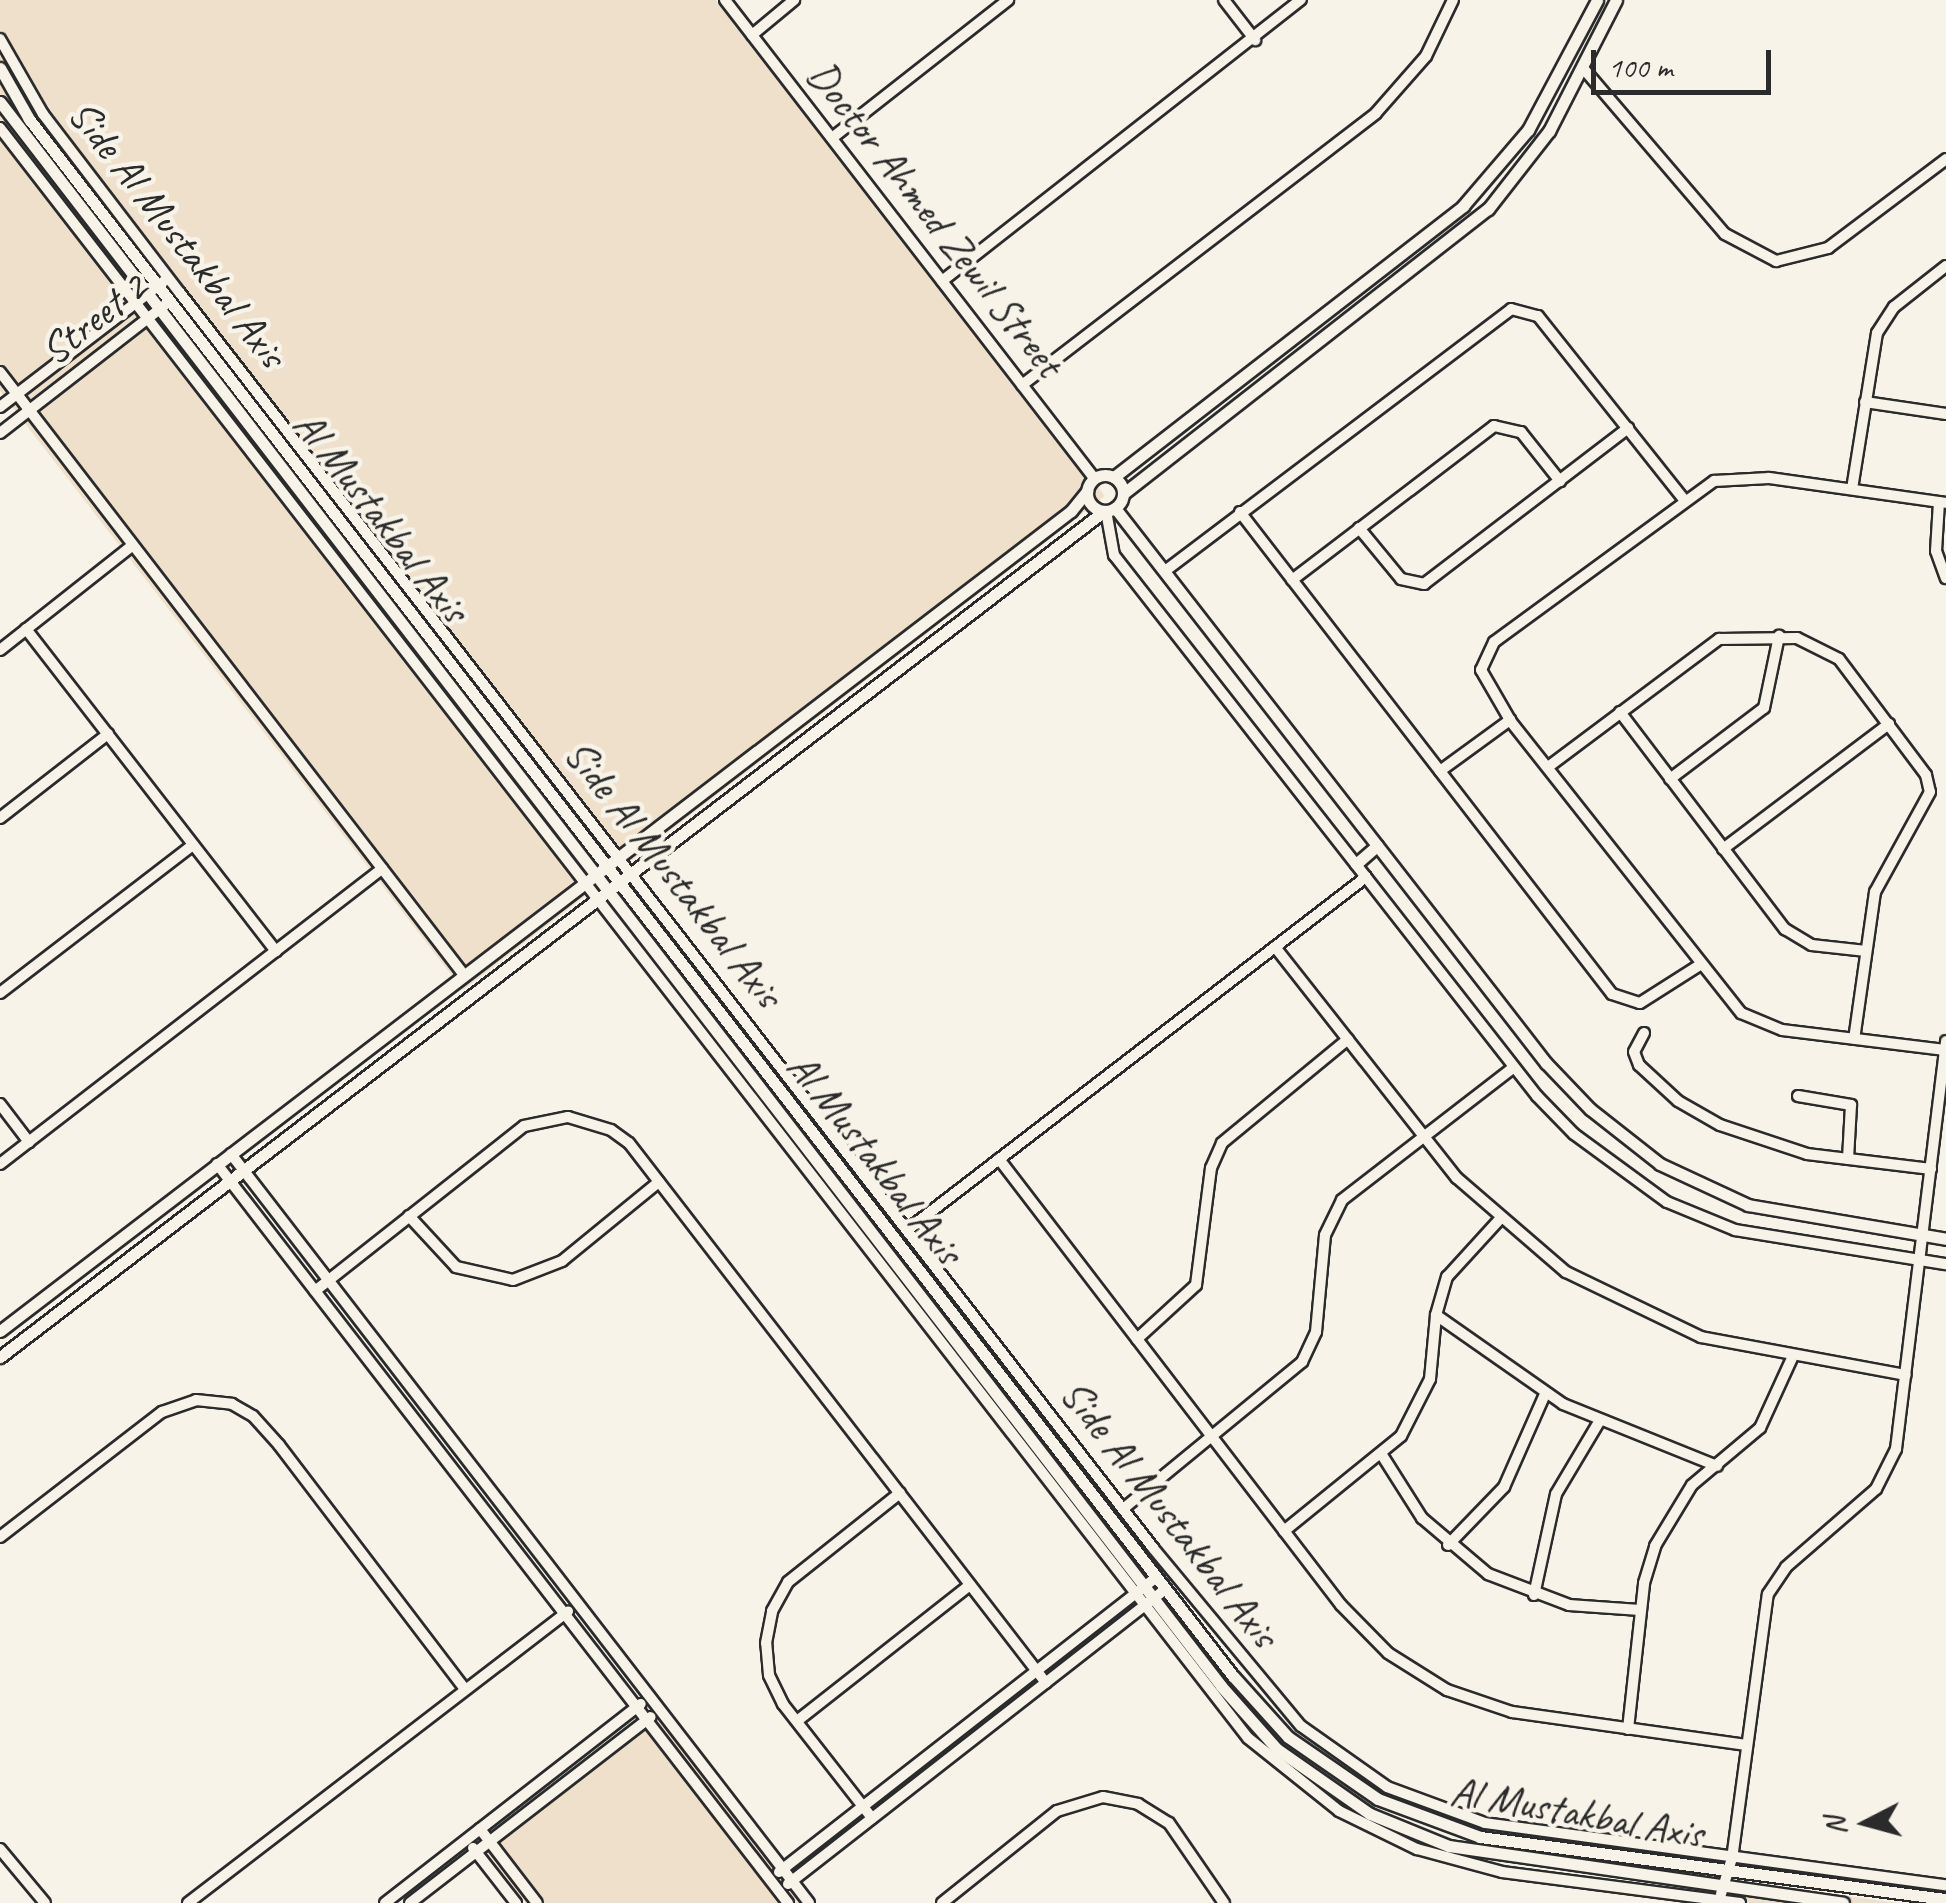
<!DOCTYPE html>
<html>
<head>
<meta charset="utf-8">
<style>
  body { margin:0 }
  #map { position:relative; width:1946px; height:1903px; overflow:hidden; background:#f7f3e8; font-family:Caveat,sans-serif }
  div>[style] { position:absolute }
  .built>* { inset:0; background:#efe0cc }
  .roads { filter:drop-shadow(2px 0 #2b2b2b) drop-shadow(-2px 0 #2b2b2b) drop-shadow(0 2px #2b2b2b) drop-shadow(0 -2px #2b2b2b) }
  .minor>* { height:10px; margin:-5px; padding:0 5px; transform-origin:5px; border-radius:5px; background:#f7f3e8 }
  .tertiary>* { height:11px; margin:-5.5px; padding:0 5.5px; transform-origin:5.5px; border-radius:5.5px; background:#f7f3e8 }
  .tertiary>.ring { margin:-5.5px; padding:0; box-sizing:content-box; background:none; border:11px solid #f7f3e8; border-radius:50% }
  span { translate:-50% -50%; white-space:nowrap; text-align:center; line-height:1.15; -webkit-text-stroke:9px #f7f3e8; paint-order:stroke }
  .street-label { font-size:42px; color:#2b2b2b }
  .north { position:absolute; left:1816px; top:1773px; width:100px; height:100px; -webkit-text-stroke:8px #f7f3e8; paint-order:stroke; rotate:264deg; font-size:28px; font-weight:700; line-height:40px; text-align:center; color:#2b2b2b }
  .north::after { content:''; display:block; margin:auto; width:35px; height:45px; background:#2b2b2b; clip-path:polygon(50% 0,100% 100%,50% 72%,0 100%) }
  .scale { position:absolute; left:1591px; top:50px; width:180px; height:45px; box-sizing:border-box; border:5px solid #2b2b2b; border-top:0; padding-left:12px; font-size:30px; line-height:35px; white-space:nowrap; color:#2b2b2b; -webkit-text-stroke:8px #f7f3e8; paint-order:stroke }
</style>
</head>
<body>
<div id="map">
  <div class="built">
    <div style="clip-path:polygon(0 0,716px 0,1105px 496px,463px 990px,0 391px)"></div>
    <div style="clip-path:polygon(650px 1709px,799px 1903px,526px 1903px,479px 1842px)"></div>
    <div style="clip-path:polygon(1728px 1880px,1899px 1903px,1725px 1903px)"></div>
  </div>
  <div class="roads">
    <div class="minor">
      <div style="left:725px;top:0;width:604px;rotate:52.33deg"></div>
      <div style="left:1224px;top:0;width:51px;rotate:52.2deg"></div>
      <div style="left:752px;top:35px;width:55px;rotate:-39.8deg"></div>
      <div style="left:0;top:39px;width:86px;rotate:60.2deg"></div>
      <div style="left:43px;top:114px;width:225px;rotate:52.6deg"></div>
      <div style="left:180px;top:293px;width:1588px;rotate:52.21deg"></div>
      <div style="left:1153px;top:1548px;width:231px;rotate:50.3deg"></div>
      <div style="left:1301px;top:1726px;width:105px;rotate:35.3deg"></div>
      <div style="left:1387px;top:1787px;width:104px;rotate:20.2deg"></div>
      <div style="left:1485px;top:1823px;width:465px;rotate:7.7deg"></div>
      <div style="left:1583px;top:68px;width:218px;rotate:49.5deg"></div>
      <div style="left:1725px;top:234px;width:58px;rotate:27.9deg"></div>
      <div style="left:1776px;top:261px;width:54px;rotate:-14deg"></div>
      <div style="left:1828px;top:248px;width:148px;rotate:-37deg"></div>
      <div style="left:0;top:128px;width:2037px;rotate:52.22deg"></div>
      <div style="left:1248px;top:1738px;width:117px;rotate:38.7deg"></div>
      <div style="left:1339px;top:1811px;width:87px;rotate:26deg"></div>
      <div style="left:1417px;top:1849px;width:88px;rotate:15.1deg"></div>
      <div style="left:1502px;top:1872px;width:240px;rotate:7.4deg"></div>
      <div style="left:832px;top:138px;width:224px;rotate:-38.1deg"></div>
      <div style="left:942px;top:281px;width:456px;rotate:-38.1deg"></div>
      <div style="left:0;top:372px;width:761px;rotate:52.42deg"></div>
      <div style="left:1022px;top:385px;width:446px;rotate:-37.5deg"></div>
      <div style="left:1376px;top:113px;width:76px;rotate:-48.7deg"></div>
      <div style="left:1426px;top:56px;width:62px;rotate:-64.3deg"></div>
      <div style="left:1865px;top:402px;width:82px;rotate:8.4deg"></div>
      <div style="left:0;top:407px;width:207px;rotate:-37.5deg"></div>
      <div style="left:0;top:433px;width:209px;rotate:-37.8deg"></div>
      <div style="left:1852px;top:489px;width:158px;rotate:-80.9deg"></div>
      <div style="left:1877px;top:333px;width:31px;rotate:-57deg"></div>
      <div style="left:1894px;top:307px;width:66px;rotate:-38.3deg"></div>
      <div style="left:1939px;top:502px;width:49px;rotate:93.5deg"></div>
      <div style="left:1936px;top:551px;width:29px;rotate:70deg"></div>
      <div style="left:1106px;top:511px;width:45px;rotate:79.7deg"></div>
      <div style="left:1114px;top:555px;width:687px;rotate:51.98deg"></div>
      <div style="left:1537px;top:1096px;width:53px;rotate:45.8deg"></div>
      <div style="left:1574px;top:1134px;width:115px;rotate:36.2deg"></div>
      <div style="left:1667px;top:1202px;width:74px;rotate:22.4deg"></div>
      <div style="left:1735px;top:1230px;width:214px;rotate:9.2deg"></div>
      <div style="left:1240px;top:512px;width:609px;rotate:52.34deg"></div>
      <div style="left:1612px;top:994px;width:29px;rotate:18deg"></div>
      <div style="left:1640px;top:1003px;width:69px;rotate:-32.5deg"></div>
      <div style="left:1359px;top:528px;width:66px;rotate:50.5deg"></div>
      <div style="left:1401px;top:579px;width:24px;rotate:12deg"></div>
      <div style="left:1424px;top:584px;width:257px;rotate:-37.4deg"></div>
      <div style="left:1165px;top:571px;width:434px;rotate:-37.1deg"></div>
      <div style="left:1511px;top:309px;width:28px;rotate:15deg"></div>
      <div style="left:1538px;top:316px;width:233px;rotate:51.5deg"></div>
      <div style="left:1292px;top:580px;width:254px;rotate:-37.3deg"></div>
      <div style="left:1494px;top:426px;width:28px;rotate:13deg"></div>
      <div style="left:1521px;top:432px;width:63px;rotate:51.5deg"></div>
      <div style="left:26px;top:629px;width:408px;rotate:52.2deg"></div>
      <div style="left:0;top:650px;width:169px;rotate:-38.3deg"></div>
      <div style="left:1620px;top:712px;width:273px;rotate:52.8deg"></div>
      <div style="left:1785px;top:929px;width:31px;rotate:31deg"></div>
      <div style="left:1812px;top:945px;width:54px;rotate:6.3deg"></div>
      <div style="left:1548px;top:767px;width:214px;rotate:-36.8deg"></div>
      <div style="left:1719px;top:639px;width:78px;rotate:-0.7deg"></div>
      <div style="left:1797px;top:638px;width:47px;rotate:26.6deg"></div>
      <div style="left:1839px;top:659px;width:145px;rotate:53.1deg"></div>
      <div style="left:1926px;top:775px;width:17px;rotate:77deg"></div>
      <div style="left:1930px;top:792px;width:114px;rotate:118.8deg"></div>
      <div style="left:1875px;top:892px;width:148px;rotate:98.1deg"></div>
      <div style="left:1440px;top:771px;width:87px;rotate:-36.1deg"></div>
      <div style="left:1670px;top:779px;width:118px;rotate:-37.1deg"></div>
      <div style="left:1764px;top:708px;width:74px;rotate:-78.2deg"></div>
      <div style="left:0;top:818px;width:137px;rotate:-37.9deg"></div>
      <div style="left:1723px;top:849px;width:208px;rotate:-37deg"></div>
      <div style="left:1275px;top:947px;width:294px;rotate:51.8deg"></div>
      <div style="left:1457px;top:1178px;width:144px;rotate:40.8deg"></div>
      <div style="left:1566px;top:1272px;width:150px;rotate:25.7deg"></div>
      <div style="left:1701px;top:1337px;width:208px;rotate:10.5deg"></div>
      <div style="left:0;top:993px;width:243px;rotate:-37.5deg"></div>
      <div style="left:1644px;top:1033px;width:21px;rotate:118deg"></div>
      <div style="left:1634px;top:1052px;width:14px;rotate:69deg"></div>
      <div style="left:1639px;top:1065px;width:53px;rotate:42.7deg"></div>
      <div style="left:1678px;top:1101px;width:48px;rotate:29.7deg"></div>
      <div style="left:1720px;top:1125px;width:92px;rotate:18.4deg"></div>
      <div style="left:1807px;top:1154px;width:125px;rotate:6.9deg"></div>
      <div style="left:1945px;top:1050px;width:164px;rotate:-173deg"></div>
      <div style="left:1782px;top:1030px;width:44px;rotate:-157.5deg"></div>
      <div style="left:1741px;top:1013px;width:373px;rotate:-128.3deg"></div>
      <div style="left:1510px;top:720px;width:58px;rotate:-120.1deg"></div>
      <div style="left:1481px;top:670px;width:31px;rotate:-65deg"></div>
      <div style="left:1494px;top:642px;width:273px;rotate:-36.2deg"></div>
      <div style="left:1714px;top:481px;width:55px;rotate:-3.1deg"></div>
      <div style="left:1769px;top:478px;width:179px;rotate:8deg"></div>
      <div style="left:1798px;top:1096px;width:54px;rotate:9.6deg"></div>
      <div style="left:1851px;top:1105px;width:54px;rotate:93.2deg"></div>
      <div style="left:0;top:1104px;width:48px;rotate:52.7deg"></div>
      <div style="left:231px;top:1154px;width:946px;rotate:52.34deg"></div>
      <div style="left:999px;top:1159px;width:562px;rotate:52.52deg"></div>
      <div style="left:1341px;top:1605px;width:67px;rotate:45.6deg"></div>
      <div style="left:1388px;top:1653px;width:70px;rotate:32.1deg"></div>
      <div style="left:1447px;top:1690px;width:69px;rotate:18.7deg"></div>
      <div style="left:1512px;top:1712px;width:237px;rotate:8deg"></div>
      <div style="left:0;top:1164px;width:483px;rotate:-37.7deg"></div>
      <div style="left:217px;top:1164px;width:934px;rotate:52.31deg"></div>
      <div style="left:409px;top:1216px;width:69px;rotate:47.3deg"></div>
      <div style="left:456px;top:1267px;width:58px;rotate:12.8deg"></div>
      <div style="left:513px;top:1280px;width:53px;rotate:-21.2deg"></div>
      <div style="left:562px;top:1261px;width:125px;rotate:-39.2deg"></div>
      <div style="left:907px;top:1230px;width:579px;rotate:-37.56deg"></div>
      <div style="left:315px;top:1291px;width:266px;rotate:-38.3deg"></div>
      <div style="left:524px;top:1126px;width:45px;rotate:-11.6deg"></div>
      <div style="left:568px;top:1117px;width:45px;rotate:16.8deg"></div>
      <div style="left:611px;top:1130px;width:22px;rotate:36deg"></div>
      <div style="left:629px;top:1143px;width:682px;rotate:52.32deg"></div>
      <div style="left:1436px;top:1315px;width:155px;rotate:35deg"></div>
      <div style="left:1563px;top:1404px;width:166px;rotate:21.9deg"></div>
      <div style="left:1137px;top:1339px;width:80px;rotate:-42.5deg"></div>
      <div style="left:1196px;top:1285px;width:118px;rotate:-82.7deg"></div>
      <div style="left:1211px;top:1168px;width:27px;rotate:-66deg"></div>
      <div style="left:1222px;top:1143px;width:163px;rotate:-39.5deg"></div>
      <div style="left:1382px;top:1455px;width:75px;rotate:57.6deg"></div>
      <div style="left:1422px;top:1518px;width:87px;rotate:40.3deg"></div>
      <div style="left:1488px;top:1574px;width:87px;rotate:20.9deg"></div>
      <div style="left:1569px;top:1605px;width:71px;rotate:4deg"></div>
      <div style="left:1123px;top:1509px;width:232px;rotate:-39.4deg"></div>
      <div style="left:1302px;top:1362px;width:33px;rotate:-65deg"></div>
      <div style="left:1316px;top:1332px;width:97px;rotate:-84.7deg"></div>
      <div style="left:1325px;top:1235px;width:39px;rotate:-64deg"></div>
      <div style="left:1342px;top:1200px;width:217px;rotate:-37.7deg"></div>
      <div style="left:1284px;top:1531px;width:151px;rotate:-39.1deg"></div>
      <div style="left:1401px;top:1436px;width:64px;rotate:-63deg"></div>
      <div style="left:1430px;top:1379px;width:64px;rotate:-84.6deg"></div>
      <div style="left:1436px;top:1315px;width:40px;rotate:-74deg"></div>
      <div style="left:1447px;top:1277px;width:77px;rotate:-47.6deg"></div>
      <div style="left:0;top:1537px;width:205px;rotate:-37.7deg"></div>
      <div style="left:162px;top:1412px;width:36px;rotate:-19deg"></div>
      <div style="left:196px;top:1400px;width:36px;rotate:6deg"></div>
      <div style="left:232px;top:1404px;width:24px;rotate:30deg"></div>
      <div style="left:253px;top:1416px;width:39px;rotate:48deg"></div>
      <div style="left:279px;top:1445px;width:307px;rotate:52.7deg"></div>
      <div style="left:1448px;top:1545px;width:81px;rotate:-46deg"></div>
      <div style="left:1504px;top:1487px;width:102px;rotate:-66.2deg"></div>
      <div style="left:1534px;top:1595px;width:103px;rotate:-77.7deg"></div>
      <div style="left:1556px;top:1494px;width:84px;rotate:-59.2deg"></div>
      <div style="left:797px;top:1721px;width:220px;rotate:-38.2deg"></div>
      <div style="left:1628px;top:1729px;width:147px;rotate:-83.7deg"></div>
      <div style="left:1644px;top:1583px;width:39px;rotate:-73deg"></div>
      <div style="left:1655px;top:1546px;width:71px;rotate:-58.8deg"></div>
      <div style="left:1692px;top:1485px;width:89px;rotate:-40deg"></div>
      <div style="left:1760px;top:1428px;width:77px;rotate:-65.4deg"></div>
      <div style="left:872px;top:1818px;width:145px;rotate:-128deg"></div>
      <div style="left:783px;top:1704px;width:32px;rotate:-116deg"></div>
      <div style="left:769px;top:1675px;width:32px;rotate:-95deg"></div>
      <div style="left:766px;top:1643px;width:33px;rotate:-79deg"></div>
      <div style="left:772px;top:1611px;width:33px;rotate:-61deg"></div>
      <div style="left:788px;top:1582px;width:143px;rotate:-38.5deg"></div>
      <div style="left:480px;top:1829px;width:93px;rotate:52.4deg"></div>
      <div style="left:473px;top:1848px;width:70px;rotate:52deg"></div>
      <div style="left:0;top:1849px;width:70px;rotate:50.2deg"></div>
      <div style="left:779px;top:1872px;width:479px;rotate:-38deg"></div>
      <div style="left:788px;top:1884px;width:479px;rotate:-38deg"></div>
      <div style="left:1721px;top:1894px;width:37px;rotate:-73deg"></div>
      <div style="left:1732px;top:1859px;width:267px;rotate:-82.3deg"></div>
      <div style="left:1768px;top:1594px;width:32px;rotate:-56deg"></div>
      <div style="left:1786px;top:1567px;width:119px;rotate:-40.9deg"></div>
      <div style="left:1876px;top:1489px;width:45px;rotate:-63.4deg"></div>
      <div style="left:1896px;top:1449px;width:411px;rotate:-83deg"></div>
      <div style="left:188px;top:1903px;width:479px;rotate:-37.5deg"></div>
      <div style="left:385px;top:1903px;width:324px;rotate:-37.9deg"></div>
      <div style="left:410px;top:1903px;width:304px;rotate:-37.7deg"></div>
      <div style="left:942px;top:1903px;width:147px;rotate:-38.7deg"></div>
      <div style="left:1057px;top:1811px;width:48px;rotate:-16.9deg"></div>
      <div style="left:1103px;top:1797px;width:36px;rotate:11deg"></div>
      <div style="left:1138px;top:1804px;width:36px;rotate:32deg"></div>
      <div style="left:1169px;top:1823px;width:97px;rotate:55.5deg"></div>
    </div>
    <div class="tertiary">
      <div style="left:0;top:68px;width:59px;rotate:60.4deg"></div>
      <div style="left:29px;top:119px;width:1968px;rotate:52.29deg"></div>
      <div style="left:1233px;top:1676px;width:82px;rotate:48deg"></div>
      <div style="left:1288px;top:1737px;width:109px;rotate:34.6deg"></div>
      <div style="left:1378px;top:1799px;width:109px;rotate:20.4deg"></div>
      <div style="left:1480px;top:1837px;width:470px;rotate:7.6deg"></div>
      <div style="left:0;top:102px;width:2000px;rotate:52.37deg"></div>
      <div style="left:1221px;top:1686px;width:84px;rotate:48.4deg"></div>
      <div style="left:1277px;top:1749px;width:113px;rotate:35deg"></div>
      <div style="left:1370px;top:1814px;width:85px;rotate:22.1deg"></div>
      <div style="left:1449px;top:1846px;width:398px;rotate:8.2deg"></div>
      <div class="ring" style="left:1087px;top:475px;width:25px;height:25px"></div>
      <div style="left:1114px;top:477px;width:442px;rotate:-37.8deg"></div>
      <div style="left:1463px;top:206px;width:100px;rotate:-49.5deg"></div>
      <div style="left:1528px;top:130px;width:147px;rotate:-62deg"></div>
      <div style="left:1124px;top:493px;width:462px;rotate:-38deg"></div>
      <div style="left:1488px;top:209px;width:99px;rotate:-52deg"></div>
      <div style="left:1549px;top:131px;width:147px;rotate:-62.9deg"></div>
      <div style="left:1115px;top:508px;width:703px;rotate:52.17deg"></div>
      <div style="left:1546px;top:1063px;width:64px;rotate:46.3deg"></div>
      <div style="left:1590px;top:1109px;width:89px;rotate:38.2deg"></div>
      <div style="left:1660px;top:1164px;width:97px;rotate:25deg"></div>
      <div style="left:1748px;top:1205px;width:201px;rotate:9.7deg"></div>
      <div style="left:1356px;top:864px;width:28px;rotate:-41deg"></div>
      <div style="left:0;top:1331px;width:1349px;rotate:-37.44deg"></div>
      <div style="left:1071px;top:511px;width:26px;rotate:-51deg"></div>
      <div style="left:0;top:1357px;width:1391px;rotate:-37.46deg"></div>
    </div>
  </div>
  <div class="street-label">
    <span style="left:935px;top:219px;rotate:52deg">Doctor Ahmed Zewil Street</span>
    <span style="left:177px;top:234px;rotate:52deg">Side Al Mustakbal Axis</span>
    <span style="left:94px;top:319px;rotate:-38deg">Street 2</span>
    <span style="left:381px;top:517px;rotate:52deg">Al Mustakbal Axis</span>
    <span style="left:673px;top:874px;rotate:52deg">Side Al Mustakbal Axis</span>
    <span style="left:875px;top:1159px;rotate:52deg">Al Mustakbal Axis</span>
    <span style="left:1169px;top:1514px;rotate:52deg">Side Al Mustakbal Axis</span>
    <span style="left:1577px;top:1813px;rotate:10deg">Al Mustakbal Axis</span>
  </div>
  <div class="north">N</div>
  <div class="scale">100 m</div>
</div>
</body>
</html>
